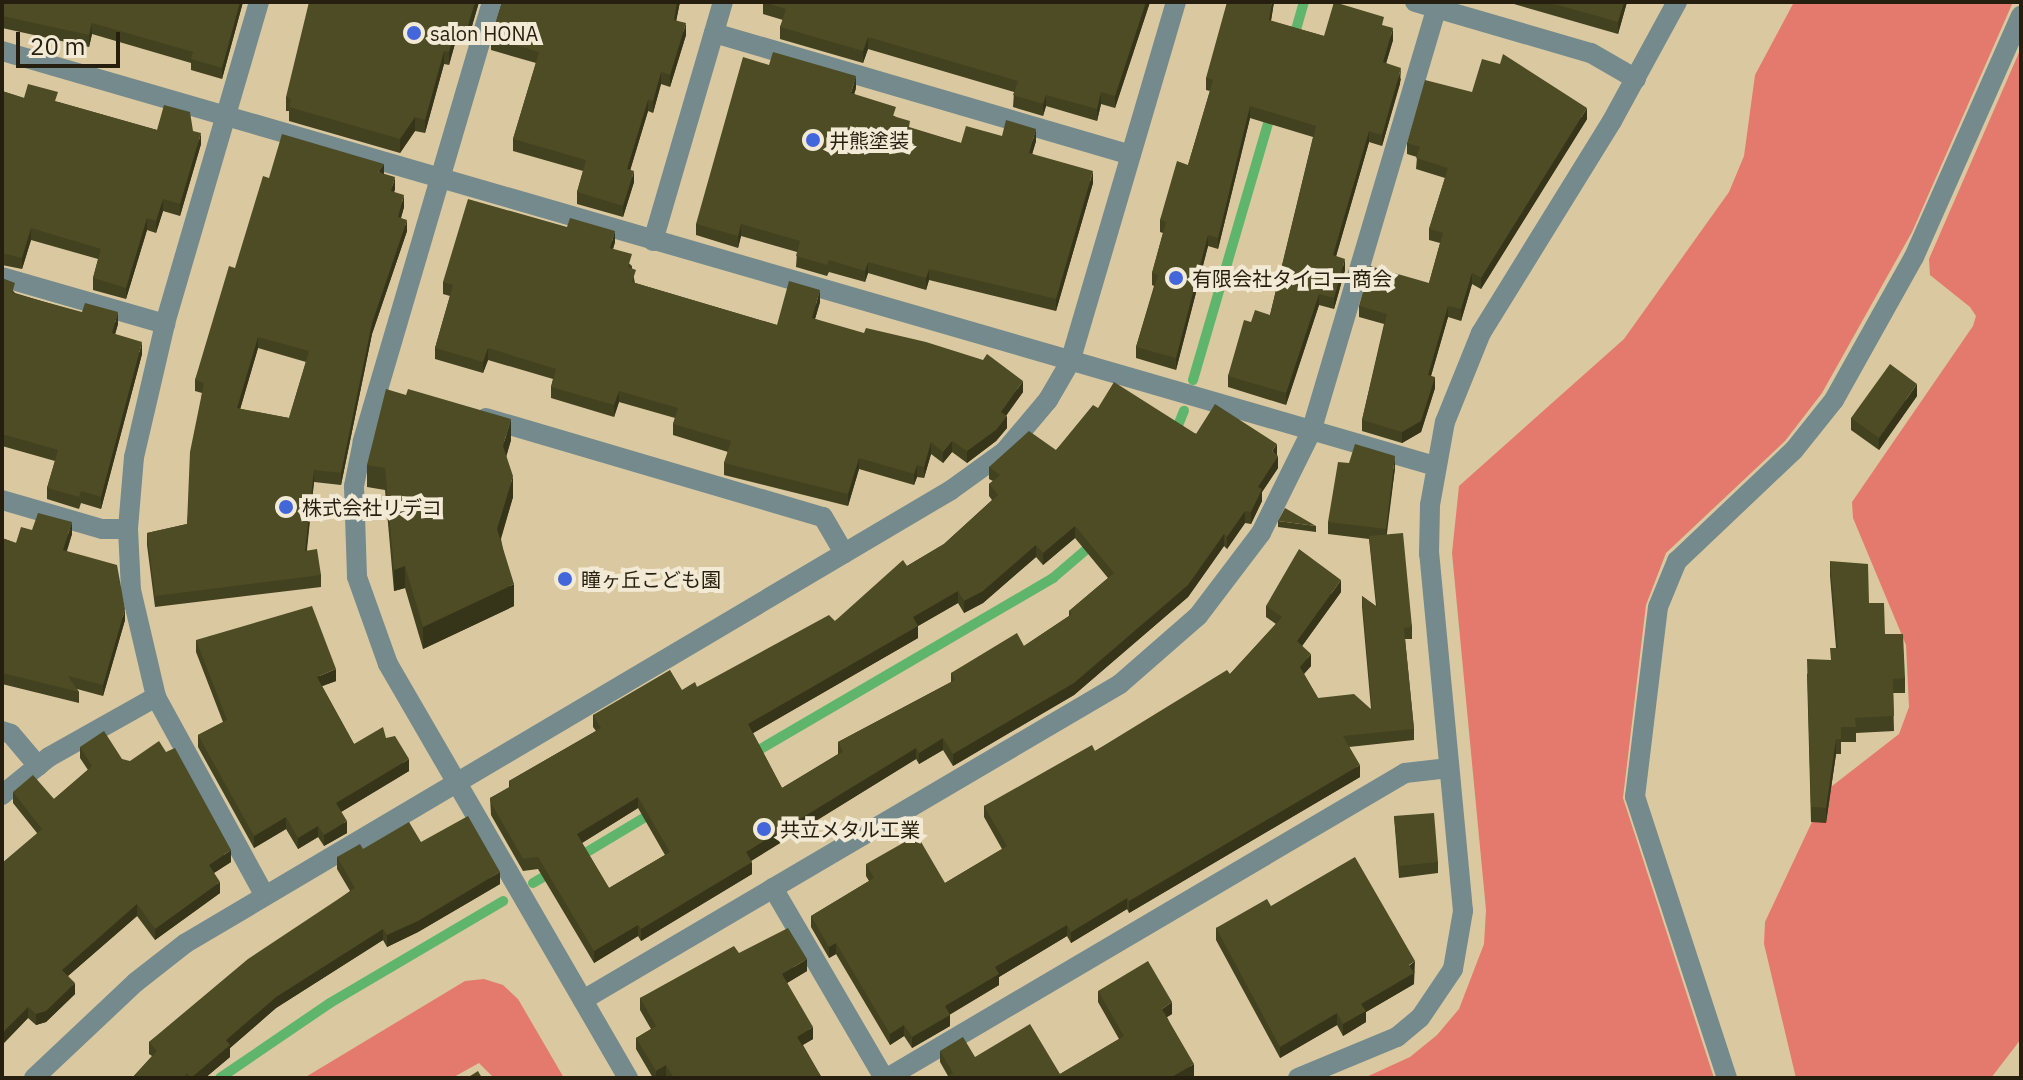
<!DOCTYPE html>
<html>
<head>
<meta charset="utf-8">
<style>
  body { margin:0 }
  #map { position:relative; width:2023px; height:1080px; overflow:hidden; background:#dac9a0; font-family:"IBM Plex Sans","Noto Sans JP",sans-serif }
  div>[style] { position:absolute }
  .forest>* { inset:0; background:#e4796e }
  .stream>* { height:10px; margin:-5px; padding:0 5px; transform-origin:5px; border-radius:5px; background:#60b56c }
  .minor>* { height:20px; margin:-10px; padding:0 10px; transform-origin:10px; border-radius:10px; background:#748a8d }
  .tertiary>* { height:20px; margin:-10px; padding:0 10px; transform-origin:10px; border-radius:10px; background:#748a8d }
  .wall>* { inset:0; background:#424120 }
  .shaded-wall>* { inset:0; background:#36351a }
  .building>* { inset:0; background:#4d4c25 }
  .dots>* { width:22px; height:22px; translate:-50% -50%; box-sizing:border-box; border:4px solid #f3ead6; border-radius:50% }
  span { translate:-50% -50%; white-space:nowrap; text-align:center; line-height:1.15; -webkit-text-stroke:8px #f3ead6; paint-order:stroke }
  .poi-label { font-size:20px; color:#261f0f }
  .left { translate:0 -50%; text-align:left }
  .frame { position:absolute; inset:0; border:4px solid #261f0f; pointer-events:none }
  .scale { position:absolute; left:16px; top:32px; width:104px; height:36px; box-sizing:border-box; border:4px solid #261f0f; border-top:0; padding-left:10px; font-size:24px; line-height:28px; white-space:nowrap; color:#261f0f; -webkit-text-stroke:6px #f3ead6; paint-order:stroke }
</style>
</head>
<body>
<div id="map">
  <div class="forest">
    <div style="clip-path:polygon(1794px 2px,2013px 2px,1912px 232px,1822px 393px,1785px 441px,1666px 553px,1646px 605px,1623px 798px,1714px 1078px,1364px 1078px,1410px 1057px,1437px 1035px,1459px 1009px,1484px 944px,1486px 910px,1452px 553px,1459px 486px,1624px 339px,1729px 192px,1744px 156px,1755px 75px)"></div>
    <div style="clip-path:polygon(2021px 48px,2021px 1039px,1991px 1078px,1796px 1078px,1764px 944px,1765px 922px,1827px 790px,1899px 734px,1909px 707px,1906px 645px,1853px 518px,1852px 502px,1973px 326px,1976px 316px,1970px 307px,1930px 275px,1929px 259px)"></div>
    <div style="clip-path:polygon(484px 979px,503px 985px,518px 999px,564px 1078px,494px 1078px,479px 1063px,452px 1078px,304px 1078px,465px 981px)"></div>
  </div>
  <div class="stream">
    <div style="left:1293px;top:40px;width:40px;rotate:-74deg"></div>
    <div style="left:1193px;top:380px;width:278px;rotate:-73.7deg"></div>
    <div style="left:1175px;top:433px;width:24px;rotate:-68deg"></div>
    <div style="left:752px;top:754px;width:349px;rotate:-30.3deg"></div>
    <div style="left:1053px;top:578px;width:55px;rotate:-40.6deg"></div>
    <div style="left:577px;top:858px;width:87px;rotate:-31deg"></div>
    <div style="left:533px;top:883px;width:22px;rotate:-30deg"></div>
    <div style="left:220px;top:1078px;width:133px;rotate:-34.3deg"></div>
    <div style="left:330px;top:1003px;width:201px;rotate:-30.5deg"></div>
  </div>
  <div class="minor">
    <div style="left:259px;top:2px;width:335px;rotate:106.3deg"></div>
    <div style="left:165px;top:324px;width:137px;rotate:103.1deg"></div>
    <div style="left:134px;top:457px;width:72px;rotate:94.8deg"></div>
    <div style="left:128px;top:529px;width:61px;rotate:87.2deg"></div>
    <div style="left:131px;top:590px;width:110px;rotate:76.8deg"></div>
    <div style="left:156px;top:697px;width:225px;rotate:61.3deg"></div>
    <div style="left:492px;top:2px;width:458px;rotate:106.4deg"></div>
    <div style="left:363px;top:441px;width:46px;rotate:101.3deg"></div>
    <div style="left:354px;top:486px;width:91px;rotate:88.1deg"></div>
    <div style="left:357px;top:577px;width:92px;rotate:70.4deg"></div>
    <div style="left:388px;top:664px;width:479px;rotate:59.9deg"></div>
    <div style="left:714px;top:33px;width:434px;rotate:16.3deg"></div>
    <div style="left:2px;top:51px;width:1492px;rotate:16.15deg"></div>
    <div style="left:653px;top:241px;width:249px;rotate:-73.7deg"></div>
    <div style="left:2px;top:277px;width:170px;rotate:16.1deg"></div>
    <div style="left:486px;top:418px;width:351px;rotate:16.4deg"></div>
    <div style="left:823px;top:517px;width:42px;rotate:59.7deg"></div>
    <div style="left:2px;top:500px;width:104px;rotate:16.2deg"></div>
    <div style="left:102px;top:529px;width:26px"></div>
    <div style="left:2px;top:731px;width:9px;rotate:18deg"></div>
    <div style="left:11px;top:734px;width:42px;rotate:49.8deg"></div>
    <div style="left:2px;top:795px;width:60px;rotate:-39deg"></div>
    <div style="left:49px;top:757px;width:123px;rotate:-29.3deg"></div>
    <div style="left:773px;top:888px;width:220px;rotate:59.7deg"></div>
    <div style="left:583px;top:1000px;width:623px;rotate:-30.47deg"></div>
    <div style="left:1120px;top:684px;width:103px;rotate:-41.1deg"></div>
    <div style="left:1198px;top:616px;width:104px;rotate:-52.8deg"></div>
    <div style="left:1261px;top:533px;width:113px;rotate:-63.7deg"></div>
    <div style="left:1311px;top:432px;width:448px;rotate:-73.5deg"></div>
    <div style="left:34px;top:1078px;width:140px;rotate:-43.3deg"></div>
    <div style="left:136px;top:982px;width:63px;rotate:-38deg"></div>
    <div style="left:186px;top:943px;width:889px;rotate:-30.63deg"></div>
    <div style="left:951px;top:490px;width:67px;rotate:-35.8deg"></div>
    <div style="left:1005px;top:451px;width:67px;rotate:-49.9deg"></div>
    <div style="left:1048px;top:400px;width:44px;rotate:-59.9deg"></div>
    <div style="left:1070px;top:362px;width:375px;rotate:-73.6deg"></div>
    <div style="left:887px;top:1078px;width:601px;rotate:-30.49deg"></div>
    <div style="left:1405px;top:773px;width:44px;rotate:-6.5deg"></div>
    <div style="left:1727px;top:1078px;width:296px;rotate:-108.1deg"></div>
    <div style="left:1635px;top:797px;width:191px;rotate:-83.1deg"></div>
    <div style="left:1658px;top:607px;width:50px;rotate:-67.6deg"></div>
    <div style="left:1677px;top:561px;width:161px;rotate:-43.5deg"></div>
    <div style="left:1794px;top:450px;width:64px;rotate:-51.3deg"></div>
    <div style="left:1834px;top:400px;width:164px;rotate:-60.8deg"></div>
    <div style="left:1914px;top:257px;width:264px;rotate:-66.1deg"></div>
  </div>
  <div class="tertiary">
    <div style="left:1415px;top:2px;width:183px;rotate:16.2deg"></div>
    <div style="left:1591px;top:53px;width:52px;rotate:30deg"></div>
    <div style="left:1298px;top:1078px;width:107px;rotate:-22.5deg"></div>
    <div style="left:1397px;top:1037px;width:30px;rotate:-40deg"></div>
    <div style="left:1420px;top:1018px;width:59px;rotate:-56deg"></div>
    <div style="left:1453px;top:969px;width:59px;rotate:-80.2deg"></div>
    <div style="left:1463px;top:911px;width:359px;rotate:-95.4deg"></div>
    <div style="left:1429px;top:554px;width:49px;rotate:-88.8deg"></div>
    <div style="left:1430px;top:505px;width:84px;rotate:-79.8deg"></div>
    <div style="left:1445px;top:422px;width:96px;rotate:-68deg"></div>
    <div style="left:1481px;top:333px;width:249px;rotate:-58.3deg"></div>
    <div style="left:1612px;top:121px;width:136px;rotate:-61.4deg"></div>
  </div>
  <div class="wall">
    <div style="clip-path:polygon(2px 2px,243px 2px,222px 79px,191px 70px,191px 63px,92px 34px,89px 47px,2px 28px)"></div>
    <div style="clip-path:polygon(479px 2px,467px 43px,456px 40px,449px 65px,444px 64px,425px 133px,415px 131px,400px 153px,289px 121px,289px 111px,286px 111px,286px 97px)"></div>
    <div style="clip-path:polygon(502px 2px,680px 2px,676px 20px,686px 35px,670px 87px,661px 84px,653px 113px,648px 111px,630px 170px,634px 182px,623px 217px,577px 204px,577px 192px,583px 171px,513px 151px,513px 139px,536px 63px,491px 50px,491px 38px)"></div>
    <div style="clip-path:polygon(763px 2px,1150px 2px,1115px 108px,1101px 104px,1097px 121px,1046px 106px,1043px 116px,1013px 107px,1014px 92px,868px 49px,863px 63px,780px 39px,780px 27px,783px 20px,763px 14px)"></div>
    <div style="clip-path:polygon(1274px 2px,1271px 21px,1324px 36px,1384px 26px,1393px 40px,1386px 63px,1401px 79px,1382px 146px,1369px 142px,1336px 256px,1345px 270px,1334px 309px,1319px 305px,1286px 405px,1228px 387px,1228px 376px,1251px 322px,1270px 315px,1313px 137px,1250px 118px,1218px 249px,1208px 246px,1176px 370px,1136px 358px,1136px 347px,1154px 286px,1152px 285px,1152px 273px,1163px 233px,1160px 232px,1160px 220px,1188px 165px,1210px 91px,1206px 90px,1206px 78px)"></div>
    <div style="clip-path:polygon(1507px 2px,1627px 2px,1618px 34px)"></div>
    <div style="clip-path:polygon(856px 88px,854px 94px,896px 117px,910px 128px,961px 143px,1002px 136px,1036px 141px,1032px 154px,1093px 183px,1056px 311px,929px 280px,926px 290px,868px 273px,865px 282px,829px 272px,827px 276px,796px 267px,797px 252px,741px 236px,738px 248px,696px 235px,696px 224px)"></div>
    <div style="clip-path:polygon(2px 91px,24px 98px,58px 102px,157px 130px,193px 131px,201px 144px,180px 216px,163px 211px,156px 233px,147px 230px,126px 299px,93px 290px,93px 278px,98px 259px,31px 240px,22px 269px,2px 265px)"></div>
    <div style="clip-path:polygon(1472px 92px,1587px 119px,1481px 289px,1472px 284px,1461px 321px,1448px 317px,1431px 376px,1435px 388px,1421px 432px,1402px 443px,1362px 431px,1362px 420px,1384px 324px,1359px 317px,1359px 306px,1429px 283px,1440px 243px,1429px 240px,1429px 229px,1445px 178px,1416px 169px,1417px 157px,1407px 154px,1407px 143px)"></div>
    <div style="clip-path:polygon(evenodd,384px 174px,395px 189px,394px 192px,404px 207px,401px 218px,407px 231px,372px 334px,341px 485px,314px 482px,307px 550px,321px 575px,321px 587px,155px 607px,147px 545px,147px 533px,187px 524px,202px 393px,195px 391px,195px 380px,269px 178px,384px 174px,258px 348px,306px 362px,289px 418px,240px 409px,258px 348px)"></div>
    <div style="clip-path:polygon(567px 227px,615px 242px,613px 249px,632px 266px,632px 268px,635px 283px,777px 325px,820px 302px,815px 319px,1023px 392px,1006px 415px,1007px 428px,996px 441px,967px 463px,952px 452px,943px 463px,931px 454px,924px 478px,917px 477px,914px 485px,859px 469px,848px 506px,724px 475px,724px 463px,728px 452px,673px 435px,673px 424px,675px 418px,619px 402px,614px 417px,551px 398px,551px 387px,553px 379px,488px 360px,483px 373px,435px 359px,435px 348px,450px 296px,443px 294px,443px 282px)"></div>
    <div style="clip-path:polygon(2px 278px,15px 293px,118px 324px,115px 334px,142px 354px,101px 509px,81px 503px,79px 509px,47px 499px,47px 488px,55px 461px,2px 446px)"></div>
    <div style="clip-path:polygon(1917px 396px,1879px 450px,1851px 430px,1851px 418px)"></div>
    <div style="clip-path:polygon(evenodd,1098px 408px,1277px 455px,1278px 468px,1262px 492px,1262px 501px,1251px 524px,1245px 523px,1227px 549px,1224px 546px,1188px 597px,1074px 695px,953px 766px,943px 750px,919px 764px,916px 759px,751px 861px,752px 874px,641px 941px,638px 936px,594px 963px,538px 869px,523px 871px,491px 815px,490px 798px,509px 788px,509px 781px,596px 731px,593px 727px,593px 715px,697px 687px,835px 621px,907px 566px,944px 544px,992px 500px,989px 496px,989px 484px,993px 481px,989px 479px,989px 467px,1056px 450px,1098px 408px,1075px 538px,1108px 578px,1069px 611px,1069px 616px,1024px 646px,951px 673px,951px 682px,838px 742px,838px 754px,782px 788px,753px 733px,918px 638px,918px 626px,958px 603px,964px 613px,983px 603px,1036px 557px,1043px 565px,1075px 538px,1098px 408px,638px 808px,665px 855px,609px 888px,582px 843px,638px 808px)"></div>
    <div style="clip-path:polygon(511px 440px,506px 456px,513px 497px,501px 539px,514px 606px,423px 649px,405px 588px,394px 591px,385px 490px,367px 487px,367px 465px)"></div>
    <div style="clip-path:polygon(1395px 468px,1386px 534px,1412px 627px,1412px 639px,1405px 639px,1414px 729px,1414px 740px,1349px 747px,1360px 777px,1129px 913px,1127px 909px,1071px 943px,1067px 936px,999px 977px,999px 985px,950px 1014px,950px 1026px,912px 1048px,904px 1036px,890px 1045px,836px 954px,829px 958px,811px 927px,811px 916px,869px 881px,866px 876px,866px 864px,945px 883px,1002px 849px,984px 817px,984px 806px,1095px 751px,1230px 674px,1276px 624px,1266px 617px,1266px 606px,1341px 592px,1302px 646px,1311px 666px,1304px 674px,1318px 698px,1371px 709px,1362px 607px,1362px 596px,1376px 606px,1369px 539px,1328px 534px,1328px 522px)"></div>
    <div style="clip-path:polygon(1278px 521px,1316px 526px,1316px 532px,1278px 527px)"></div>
    <div style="clip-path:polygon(32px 530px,72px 534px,67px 551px,125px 620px,103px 696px,77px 689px,79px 692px,79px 703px,2px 684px,2px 538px,16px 543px)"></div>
    <div style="clip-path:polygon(1830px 561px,1869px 603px,1885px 634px,1905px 678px,1905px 693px,1893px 693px,1894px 731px,1856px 733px,1856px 742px,1841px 742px,1841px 754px,1836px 754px,1826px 823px,1811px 822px,1807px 674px,1831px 660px,1836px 648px,1830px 576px)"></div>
    <div style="clip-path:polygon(196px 640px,336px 681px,322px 686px,354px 744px,386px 738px,409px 771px,341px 812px,347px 833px,324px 846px,318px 837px,298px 849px,286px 829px,254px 848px,198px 747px,198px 735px,223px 722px,196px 652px)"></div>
    <div style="clip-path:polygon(80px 747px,122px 759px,231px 862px,214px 873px,220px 893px,155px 940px,137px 916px,68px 976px,75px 994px,46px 1022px,36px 1025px,28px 1018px,2px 1045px,37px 833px,13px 803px,13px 792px,54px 799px,88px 770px,80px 758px)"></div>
    <div style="clip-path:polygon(1394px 816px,1438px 862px,1438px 873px,1399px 878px)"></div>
    <div style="clip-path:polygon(421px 842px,500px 884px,418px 932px,387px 947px,383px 940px,276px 1008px,230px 1048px,230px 1057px,205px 1078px,132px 1078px,152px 1056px,149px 1054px,149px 1042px,350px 891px,337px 869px,337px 857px,363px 849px)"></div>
    <div style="clip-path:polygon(1271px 906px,1415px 972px,1414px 973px,1414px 984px,1366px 1012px,1366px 1022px,1343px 1036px,1337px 1025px,1280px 1058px,1216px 940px,1216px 928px)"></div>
    <div style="clip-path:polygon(739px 953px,807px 971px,787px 983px,813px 1039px,803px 1045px,822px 1078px,667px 1078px,666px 1076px,663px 1078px,653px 1078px,636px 1049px,636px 1038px,651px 1029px,640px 1010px,640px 998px)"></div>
    <div style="clip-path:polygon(1098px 991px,1172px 1014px,1167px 1017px,1194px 1076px,948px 1076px,940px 1062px,940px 1051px,1060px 1074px,1119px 1039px,1098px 1002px)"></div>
  </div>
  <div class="shaded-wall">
    <div style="clip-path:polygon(240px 2px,243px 2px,222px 79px,222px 68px)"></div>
    <div style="clip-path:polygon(475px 2px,479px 2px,467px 43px,467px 29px)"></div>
    <div style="clip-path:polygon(677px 2px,680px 2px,674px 32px,674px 20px)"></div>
    <div style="clip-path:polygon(1146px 2px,1150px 2px,1115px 108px,1115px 96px)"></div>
    <div style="clip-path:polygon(1272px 2px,1274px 2px,1269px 32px,1269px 20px)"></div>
    <div style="clip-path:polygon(1624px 2px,1627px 2px,1618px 34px,1618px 22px)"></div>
    <div style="clip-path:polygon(92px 23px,92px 34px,89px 47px,89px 35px)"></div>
    <div style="clip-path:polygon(686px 23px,686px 35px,670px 87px,670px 75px)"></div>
    <div style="clip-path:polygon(456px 26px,456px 40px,449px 65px,449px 52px)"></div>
    <div style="clip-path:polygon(1393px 28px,1393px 40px,1383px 74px,1383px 62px)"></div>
    <div style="clip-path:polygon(868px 37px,868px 49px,863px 63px,863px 51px)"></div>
    <div style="clip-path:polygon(444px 51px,444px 64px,425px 133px,425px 120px)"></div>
    <div style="clip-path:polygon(1401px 68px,1400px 84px,1382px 146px,1382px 135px)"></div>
    <div style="clip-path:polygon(661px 72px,661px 84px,653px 113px,653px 101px)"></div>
    <div style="clip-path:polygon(856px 76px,856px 88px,851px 105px,851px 93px)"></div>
    <div style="clip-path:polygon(1101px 92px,1101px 104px,1097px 121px,1097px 109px)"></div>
    <div style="clip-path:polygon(1046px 95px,1046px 106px,1043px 116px,1043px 104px)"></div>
    <div style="clip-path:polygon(648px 100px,648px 111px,627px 181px,627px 169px)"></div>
    <div style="clip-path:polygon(1250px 106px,1250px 118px,1218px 249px,1218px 238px)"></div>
    <div style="clip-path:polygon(1587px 108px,1587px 119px,1481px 289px,1481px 278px)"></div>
    <div style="clip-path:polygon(415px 117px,415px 131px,400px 153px,400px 139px)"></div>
    <div style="clip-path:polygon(1036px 129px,1036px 141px,1029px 165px,1029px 153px)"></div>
    <div style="clip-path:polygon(1369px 131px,1369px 142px,1333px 267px,1333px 255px)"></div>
    <div style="clip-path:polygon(201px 133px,201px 144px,180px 216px,180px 204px)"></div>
    <div style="clip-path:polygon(384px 164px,384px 175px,378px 172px)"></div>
    <div style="clip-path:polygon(634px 171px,634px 182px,623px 217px,623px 206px)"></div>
    <div style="clip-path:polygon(1093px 171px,1093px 183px,1056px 311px,1056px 299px)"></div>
    <div style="clip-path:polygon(395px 177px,395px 189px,391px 203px,391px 191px)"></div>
    <div style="clip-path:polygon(404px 195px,404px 207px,398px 228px,398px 217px)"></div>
    <div style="clip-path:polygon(163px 199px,163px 211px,156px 233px,156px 221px)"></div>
    <div style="clip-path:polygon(147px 218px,147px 230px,126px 299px,126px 288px)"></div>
    <div style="clip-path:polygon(407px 220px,407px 231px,372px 334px,341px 485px,341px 473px,372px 323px)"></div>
    <div style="clip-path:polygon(741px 224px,741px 236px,738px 248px,738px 236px)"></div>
    <div style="clip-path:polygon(31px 228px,31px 240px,22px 269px,22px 258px)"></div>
    <div style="clip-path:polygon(615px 231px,615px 242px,610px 259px,610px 248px)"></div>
    <div style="clip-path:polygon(1208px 235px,1208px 246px,1176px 370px,1176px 358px)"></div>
    <div style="clip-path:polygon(1345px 259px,1345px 270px,1334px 309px,1334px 298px)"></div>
    <div style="clip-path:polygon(868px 262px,868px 273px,865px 282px,865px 271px)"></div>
    <div style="clip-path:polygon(929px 269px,929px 280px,926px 290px,926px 278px)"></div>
    <div style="clip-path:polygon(1472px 273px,1472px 284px,1461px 321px,1461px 309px)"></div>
    <div style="clip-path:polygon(820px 290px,820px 302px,812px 329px,812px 318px)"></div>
    <div style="clip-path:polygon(1319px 294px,1319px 305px,1286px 405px,1286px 393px)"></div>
    <div style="clip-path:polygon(1448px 306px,1448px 317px,1428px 386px,1428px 375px)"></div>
    <div style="clip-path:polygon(118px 312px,118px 324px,112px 345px,112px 333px)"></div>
    <div style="clip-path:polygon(258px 337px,258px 348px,237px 420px,237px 408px)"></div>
    <div style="clip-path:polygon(142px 342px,142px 354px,101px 509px,101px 497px)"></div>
    <div style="clip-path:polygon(488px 348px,488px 360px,483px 373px,483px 362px)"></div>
    <div style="clip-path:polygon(1435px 377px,1435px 388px,1421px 432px,1402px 443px,1402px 432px)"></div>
    <div style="clip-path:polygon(1023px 381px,1023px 392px,1001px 423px,1001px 412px)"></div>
    <div style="clip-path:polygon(1917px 384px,1917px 396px,1879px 450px,1879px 438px)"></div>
    <div style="clip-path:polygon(619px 391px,619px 402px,614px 417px,614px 405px)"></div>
    <div style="clip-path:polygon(1007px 416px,1007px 428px,996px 441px,967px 463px,967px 451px)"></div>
    <div style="clip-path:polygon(511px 419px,511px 440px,503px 468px,503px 446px)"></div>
    <div style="clip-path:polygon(952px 441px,952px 452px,943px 463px,943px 452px)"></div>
    <div style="clip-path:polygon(931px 442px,931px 454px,924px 478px,924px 467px)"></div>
    <div style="clip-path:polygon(1277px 444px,1277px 456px,1272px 451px)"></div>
    <div style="clip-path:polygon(1278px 456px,1278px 468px,1262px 492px,1262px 501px,1251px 524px,1251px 512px,1258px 487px)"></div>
    <div style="clip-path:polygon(1395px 456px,1395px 468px,1386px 541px,1386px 529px)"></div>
    <div style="clip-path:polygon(859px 458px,859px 469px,848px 506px,848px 494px)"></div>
    <div style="clip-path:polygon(917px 465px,917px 477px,914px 485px,914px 474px)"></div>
    <div style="clip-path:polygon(314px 470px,314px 482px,305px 562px,305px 551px)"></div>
    <div style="clip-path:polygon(513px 476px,513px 497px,497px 550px,497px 529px)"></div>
    <div style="clip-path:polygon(1245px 511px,1245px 523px,1227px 549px,1227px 537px)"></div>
    <div style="clip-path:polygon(72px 522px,72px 534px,63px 561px,63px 550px)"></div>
    <div style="clip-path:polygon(1075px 526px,1075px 538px,1043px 565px,1043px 553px)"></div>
    <div style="clip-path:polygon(1224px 534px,1224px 546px,1188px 597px,1074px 695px,953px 766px,953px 754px)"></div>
    <div style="clip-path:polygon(1036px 545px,1036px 557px,983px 603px,964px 613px,964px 601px)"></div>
    <div style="clip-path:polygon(405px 566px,405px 588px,394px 591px,394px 570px)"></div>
    <div style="clip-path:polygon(1341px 580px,1341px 592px,1297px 653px,1297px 641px)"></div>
    <div style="clip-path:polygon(514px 584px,514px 606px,423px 649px,423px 627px)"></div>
    <div style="clip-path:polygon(958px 591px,958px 603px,918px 626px,918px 638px,748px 736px,748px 724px,913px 617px)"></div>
    <div style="clip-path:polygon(125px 609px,125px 620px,103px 696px,103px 685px)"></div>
    <div style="clip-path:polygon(1311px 654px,1311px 666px,1300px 678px,1300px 667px)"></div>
    <div style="clip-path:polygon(336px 669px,336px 681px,317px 688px,317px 677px)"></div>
    <div style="clip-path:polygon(943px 738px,943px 750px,919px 764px,919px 753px)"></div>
    <div style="clip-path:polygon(1836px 739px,1836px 754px,1826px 823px,1826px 808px)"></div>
    <div style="clip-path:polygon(916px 748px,916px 759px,746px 864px,746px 852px)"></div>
    <div style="clip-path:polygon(409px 759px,409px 771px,336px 815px,336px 803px)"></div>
    <div style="clip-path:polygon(1360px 765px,1360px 777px,1129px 913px,1129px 901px)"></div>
    <div style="clip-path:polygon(638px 797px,638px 808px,577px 846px,577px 834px)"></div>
    <div style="clip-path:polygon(286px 817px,286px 829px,254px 848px,254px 836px)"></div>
    <div style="clip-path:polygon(347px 821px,347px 833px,324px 846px,324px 835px)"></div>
    <div style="clip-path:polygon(318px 826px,318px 837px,298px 849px,298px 838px)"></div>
    <div style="clip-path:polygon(231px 850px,231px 862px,209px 876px,209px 865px)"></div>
    <div style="clip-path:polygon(752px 862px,752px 874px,641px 941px,641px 929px)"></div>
    <div style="clip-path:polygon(500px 872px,500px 884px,418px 932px,387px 947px,387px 935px)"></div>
    <div style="clip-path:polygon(220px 882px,220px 893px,155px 940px,155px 929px)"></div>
    <div style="clip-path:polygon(1127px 898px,1127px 909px,1071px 943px,1071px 932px)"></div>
    <div style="clip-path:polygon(137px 904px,137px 916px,62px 981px,62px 970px)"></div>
    <div style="clip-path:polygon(638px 925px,638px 936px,594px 963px,594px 951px)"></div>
    <div style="clip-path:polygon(1067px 925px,1067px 936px,999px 977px,999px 985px,946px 1017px,950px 1015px,950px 1026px,912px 1048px,912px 1037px,945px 1006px,995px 967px)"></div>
    <div style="clip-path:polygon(383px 929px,383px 940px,276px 1008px,230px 1048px,230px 1057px,205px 1078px,191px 1078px,226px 1040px,276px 997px)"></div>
    <div style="clip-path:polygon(836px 943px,836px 954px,829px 958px,829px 947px)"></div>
    <div style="clip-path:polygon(807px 959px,807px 971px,782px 986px,782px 974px)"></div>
    <div style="clip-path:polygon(1415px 961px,1414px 984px,1366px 1012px,1366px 1022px,1343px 1036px,1343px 1024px,1361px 1004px)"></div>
    <div style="clip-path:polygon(75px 983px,75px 994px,46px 1022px,36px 1025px,36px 1014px)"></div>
    <div style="clip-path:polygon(1172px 1002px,1172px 1014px,1162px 1020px,1162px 1009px)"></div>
    <div style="clip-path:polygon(28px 1007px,28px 1018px,2px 1045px,2px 1033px)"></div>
    <div style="clip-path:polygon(1337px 1013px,1337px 1025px,1280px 1058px,1280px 1047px)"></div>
    <div style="clip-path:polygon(904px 1025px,904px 1036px,890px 1045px,890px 1034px)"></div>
    <div style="clip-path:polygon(813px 1027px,813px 1039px,797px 1048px,797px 1037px)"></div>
    <div style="clip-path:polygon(1194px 1064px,1194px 1076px,1189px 1078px,1170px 1078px)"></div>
    <div style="clip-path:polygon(666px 1065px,666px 1076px,663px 1078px,656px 1078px,656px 1071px)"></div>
  </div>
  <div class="building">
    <div style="clip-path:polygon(2px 2px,240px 2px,222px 68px,191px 59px,193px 52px,92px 23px,89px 35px,2px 16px)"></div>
    <div style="clip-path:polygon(309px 2px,475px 2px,467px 29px,456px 26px,449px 52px,444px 51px,425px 120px,415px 117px,400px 139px,289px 107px,291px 99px,286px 97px)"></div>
    <div style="clip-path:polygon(502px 2px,677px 2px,674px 20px,686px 23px,670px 75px,661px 72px,653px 101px,648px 100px,627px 169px,634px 171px,623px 206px,577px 192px,586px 160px,513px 139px,539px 52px,491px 38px)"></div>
    <div style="clip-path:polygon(763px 2px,1146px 2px,1115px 96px,1101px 92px,1097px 109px,1046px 95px,1043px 104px,1013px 95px,1018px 81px,868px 37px,863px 51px,780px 27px,786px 9px)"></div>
    <div style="clip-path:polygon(1227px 2px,1272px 2px,1269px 20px,1324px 36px,1334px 2px,1384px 17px,1382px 25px,1393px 28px,1383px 62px,1401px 68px,1382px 135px,1369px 131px,1333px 255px,1345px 259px,1334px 298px,1319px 294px,1286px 393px,1228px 376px,1244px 320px,1251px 322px,1255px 310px,1270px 315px,1316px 126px,1250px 106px,1218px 238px,1208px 235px,1176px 358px,1136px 347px,1158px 275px,1152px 273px,1166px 222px,1160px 220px,1177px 161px,1188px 165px,1213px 80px,1206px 78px)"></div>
    <div style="clip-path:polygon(1547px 2px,1624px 2px,1618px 22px)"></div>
    <div style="clip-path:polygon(773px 52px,856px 76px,851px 93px,896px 107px,893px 116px,910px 121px,909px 127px,961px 143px,966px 126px,1002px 136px,1006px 120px,1036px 129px,1029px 153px,1093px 171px,1056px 299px,929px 269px,926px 278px,868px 262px,865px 271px,829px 260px,827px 265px,796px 256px,800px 241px,741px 224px,738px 236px,696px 224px,743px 57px,769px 65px)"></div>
    <div style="clip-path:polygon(1503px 54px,1587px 108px,1481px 278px,1472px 273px,1461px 309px,1448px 306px,1428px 375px,1435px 377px,1421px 421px,1402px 432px,1362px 420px,1387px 314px,1359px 306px,1370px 266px,1429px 283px,1443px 233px,1429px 229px,1448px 168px,1416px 158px,1420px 147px,1407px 143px,1425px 80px,1472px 92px,1482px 59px,1500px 64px)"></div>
    <div style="clip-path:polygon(28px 84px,58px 92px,55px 101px,157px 130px,164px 105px,190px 112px,193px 131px,201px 133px,180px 204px,163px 199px,156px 221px,147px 218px,126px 288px,93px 278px,101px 249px,31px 228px,22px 258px,2px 253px,2px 91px,24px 98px)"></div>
    <div style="clip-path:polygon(evenodd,282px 134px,384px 164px,378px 172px,395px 177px,391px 191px,404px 195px,398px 217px,407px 220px,372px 323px,341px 473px,314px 470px,305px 551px,317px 549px,321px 575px,155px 596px,147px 533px,187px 524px,190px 452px,204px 383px,195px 380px,229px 266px,235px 268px,263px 176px,269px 178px,282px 134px,258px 337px,309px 351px,289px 418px,237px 408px,258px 337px)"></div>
    <div style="clip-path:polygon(468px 199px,567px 227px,570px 218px,615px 231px,610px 248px,632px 254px,628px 267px,636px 270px,632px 282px,777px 325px,789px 281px,820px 290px,812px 318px,864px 333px,866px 328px,926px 342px,983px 360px,987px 354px,1023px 381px,1001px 412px,1007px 416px,996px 430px,967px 451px,952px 441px,943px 452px,931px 442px,924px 467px,917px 465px,914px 474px,859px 458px,848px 494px,724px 463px,731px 441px,673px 424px,678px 408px,619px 391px,614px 405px,551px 387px,556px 369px,488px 348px,483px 362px,435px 348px,453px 285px,443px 282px)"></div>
    <div style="clip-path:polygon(2px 278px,15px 283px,12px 293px,82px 312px,85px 303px,118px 312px,112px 333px,142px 342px,101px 497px,81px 491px,79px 497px,47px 488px,58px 450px,2px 434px)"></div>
    <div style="clip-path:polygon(1890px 364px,1917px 384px,1879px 438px,1851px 418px)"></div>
    <div style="clip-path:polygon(evenodd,1114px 382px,1196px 434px,1215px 404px,1277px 444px,1272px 451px,1278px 456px,1258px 487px,1262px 489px,1251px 512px,1245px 511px,1227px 537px,1224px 534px,1188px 585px,1074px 683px,953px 754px,943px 738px,919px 753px,916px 748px,746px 852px,752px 862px,641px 929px,638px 925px,594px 951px,538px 857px,523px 859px,491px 803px,490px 798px,511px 786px,509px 781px,601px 728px,593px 715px,670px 670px,682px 690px,695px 682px,697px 687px,829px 615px,835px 621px,903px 560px,907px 566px,944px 544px,998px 495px,989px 484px,1000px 475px,989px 467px,1029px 431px,1056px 450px,1093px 405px,1098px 408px,1114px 382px,1075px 526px,1114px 573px,1069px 611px,1072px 614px,1024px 646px,1017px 633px,951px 673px,955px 680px,838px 742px,843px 752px,782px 788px,748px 724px,918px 626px,913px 617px,958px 591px,964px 601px,983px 591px,1036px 545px,1043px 553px,1075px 526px,1114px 382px,638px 797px,670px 852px,609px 888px,577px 834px,638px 797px)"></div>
    <div style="clip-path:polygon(386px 389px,406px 395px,408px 389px,511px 419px,503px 446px,513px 476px,497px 529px,514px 584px,423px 627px,405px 566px,394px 570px,385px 468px,367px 465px)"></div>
    <div style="clip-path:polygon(1355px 444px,1395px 456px,1386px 529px,1328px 522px,1338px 462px,1349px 463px)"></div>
    <div style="clip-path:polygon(1285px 508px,1316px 526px,1278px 521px)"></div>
    <div style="clip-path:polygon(38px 513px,72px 522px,63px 550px,117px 565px,125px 609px,103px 685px,68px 676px,79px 692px,2px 673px,2px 538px,16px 543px,21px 527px,32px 530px)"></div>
    <div style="clip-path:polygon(1403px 533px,1412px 627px,1404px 628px,1414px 729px,1343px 736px,1360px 765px,1129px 901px,1127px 898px,1071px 932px,1067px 925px,995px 967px,999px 974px,945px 1006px,950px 1015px,912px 1037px,904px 1025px,890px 1034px,836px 943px,829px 947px,811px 916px,874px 878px,866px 864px,917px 835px,945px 883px,1007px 846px,984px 806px,1092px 745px,1095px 751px,1227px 670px,1230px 674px,1282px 617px,1266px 606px,1299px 549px,1341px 580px,1297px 641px,1311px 654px,1300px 667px,1318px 698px,1354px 694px,1372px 710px,1362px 596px,1377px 607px,1369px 536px)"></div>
    <div style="clip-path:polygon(1830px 561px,1868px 564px,1869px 603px,1884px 603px,1885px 634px,1903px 634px,1905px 678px,1893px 679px,1894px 716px,1855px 718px,1856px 727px,1841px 727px,1841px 739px,1836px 739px,1826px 808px,1811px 807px,1807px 659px,1831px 660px,1830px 648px,1838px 648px)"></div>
    <div style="clip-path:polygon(312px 606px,336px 669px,317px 677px,354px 744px,383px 727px,386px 738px,395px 736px,409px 759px,336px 803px,347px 821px,324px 835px,318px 826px,298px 838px,286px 817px,254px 836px,198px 735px,227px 720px,196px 640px)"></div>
    <div style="clip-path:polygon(104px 731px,122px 759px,130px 761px,159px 741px,166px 752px,175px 748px,231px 850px,209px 865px,220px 882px,155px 929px,137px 904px,62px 970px,75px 983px,46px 1011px,36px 1014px,28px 1007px,2px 1033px,2px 863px,42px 829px,13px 792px,33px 775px,54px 799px,92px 766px,80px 747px)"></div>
    <div style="clip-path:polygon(1434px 813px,1438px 862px,1399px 866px,1394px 816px)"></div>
    <div style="clip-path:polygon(468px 816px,500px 872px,418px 921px,387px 935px,383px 929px,276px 997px,226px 1040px,230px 1045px,191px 1078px,187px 1073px,183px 1078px,132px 1078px,157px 1051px,149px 1042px,248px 959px,355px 888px,337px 857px,360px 844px,363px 849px,409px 822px,421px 842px)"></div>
    <div style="clip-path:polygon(1355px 857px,1415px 961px,1409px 965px,1414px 973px,1361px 1004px,1366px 1011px,1343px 1024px,1337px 1013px,1280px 1047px,1216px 928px,1267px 899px,1271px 906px)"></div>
    <div style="clip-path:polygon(788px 928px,807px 959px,782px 974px,813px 1027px,797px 1037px,822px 1078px,674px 1078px,666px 1065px,656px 1071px,636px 1038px,656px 1026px,640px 998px,734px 946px,739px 953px)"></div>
    <div style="clip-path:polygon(1148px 961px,1172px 1002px,1162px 1009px,1194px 1064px,1170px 1078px,945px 1078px,953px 1073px,940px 1051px,963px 1037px,975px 1057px,1030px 1024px,1060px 1074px,1124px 1036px,1098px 991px)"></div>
    <div style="clip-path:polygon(478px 1071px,482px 1078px,467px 1078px)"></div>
  </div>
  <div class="dots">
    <div style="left:414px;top:33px;background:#4367da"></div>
    <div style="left:813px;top:140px;background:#4367da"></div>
    <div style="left:1176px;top:278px;background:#4367da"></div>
    <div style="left:286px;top:507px;background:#4367da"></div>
    <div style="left:565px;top:579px;background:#4367da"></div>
    <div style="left:764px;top:829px;background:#4367da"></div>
  </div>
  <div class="poi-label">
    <span class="left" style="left:430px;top:33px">salon HONA</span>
    <span class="left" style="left:829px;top:140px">井熊塗装</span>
    <span class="left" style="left:1192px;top:278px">有限会社タイコー商会</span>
    <span class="left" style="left:302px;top:507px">株式会社リデコ</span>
    <span class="left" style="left:581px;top:579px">瞳ヶ丘こども園</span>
    <span class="left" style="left:780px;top:829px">共立メタル工業</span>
  </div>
  <div class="frame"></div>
  <div class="scale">20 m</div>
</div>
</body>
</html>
